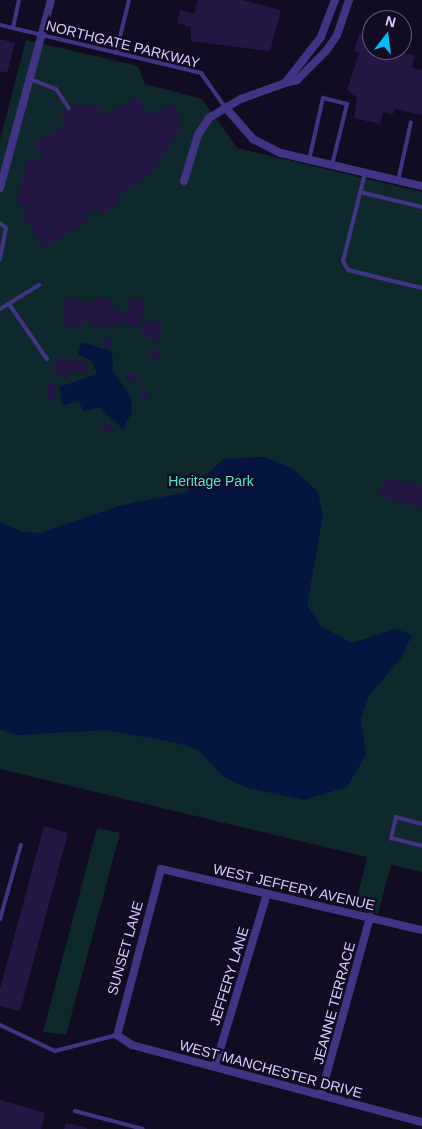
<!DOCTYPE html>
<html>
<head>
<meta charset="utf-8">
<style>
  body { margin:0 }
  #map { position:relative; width:422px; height:1129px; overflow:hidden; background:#120c22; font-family:Arial,sans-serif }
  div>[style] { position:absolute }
  .green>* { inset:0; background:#0e292c }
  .water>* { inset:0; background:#061440 }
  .building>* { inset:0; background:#251744 }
  .service>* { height:4px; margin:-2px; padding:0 2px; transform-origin:2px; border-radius:2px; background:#413484 }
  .minor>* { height:8px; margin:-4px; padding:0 4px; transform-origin:4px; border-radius:4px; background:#413484 }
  span { translate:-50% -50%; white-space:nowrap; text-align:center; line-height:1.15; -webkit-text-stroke:4.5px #120c22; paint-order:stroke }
  .street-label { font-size:14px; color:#d8ccff }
  .park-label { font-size:14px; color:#51e6d4 }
  .north { position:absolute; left:362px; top:10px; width:50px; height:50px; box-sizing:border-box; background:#120c22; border:1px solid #61597a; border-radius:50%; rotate:15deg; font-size:14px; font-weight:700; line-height:20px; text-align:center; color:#d8ccff }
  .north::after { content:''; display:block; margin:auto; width:18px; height:22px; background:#00bff7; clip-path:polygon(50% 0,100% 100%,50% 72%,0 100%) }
</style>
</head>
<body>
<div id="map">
  <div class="green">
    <div style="clip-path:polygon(26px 40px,138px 66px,145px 84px,202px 99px,237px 148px,422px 192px,422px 872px,391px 865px,378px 914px,355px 908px,367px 857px,0 769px,0 140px)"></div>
    <div style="clip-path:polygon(97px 828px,120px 833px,66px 1035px,43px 1032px)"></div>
  </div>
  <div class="water">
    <div style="clip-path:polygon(81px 342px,112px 351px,113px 371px,131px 397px,132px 412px,123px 429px,99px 407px,83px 412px,79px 401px,63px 406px,59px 387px,97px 374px,93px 362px,78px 354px)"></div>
    <div style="clip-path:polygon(264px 457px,293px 469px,318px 492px,323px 516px,307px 605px,321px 626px,352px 643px,396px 629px,412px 635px,401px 658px,368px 697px,361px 719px,366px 755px,347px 787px,304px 800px,244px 787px,223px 776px,197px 749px,177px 743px,106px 730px,18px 735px,0 730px,0 522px,22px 532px,40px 533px,119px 506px,186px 492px,224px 459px)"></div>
  </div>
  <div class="building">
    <div style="clip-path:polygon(198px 0,242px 0,281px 10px,270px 51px,191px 41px,191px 27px,177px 23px,180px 10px,194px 14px)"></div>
    <div style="clip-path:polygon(359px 34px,372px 37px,372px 50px,415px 55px,412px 68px,422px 70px,422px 115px,394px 108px,393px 114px,383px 112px,380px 124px,354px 118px,357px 98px,347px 90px,359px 53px,354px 52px)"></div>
    <div style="clip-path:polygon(0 39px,15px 43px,7px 73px,0 71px)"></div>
    <div style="clip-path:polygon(137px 97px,149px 115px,174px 103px,181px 119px,178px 132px,152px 172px,115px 198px,118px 205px,101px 214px,97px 208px,84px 216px,87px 221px,43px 248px,28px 222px,22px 221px,26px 207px,16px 202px,29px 157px,45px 161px,35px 143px,66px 125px,60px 113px,80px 102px,84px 109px,95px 103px,103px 116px)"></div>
    <div style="clip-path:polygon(65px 296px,94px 303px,95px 296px,113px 301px,112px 308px,128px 313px,131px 298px,146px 302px,140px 328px,118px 322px,117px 328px,107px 325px,106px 330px,83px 319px,81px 329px,63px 325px)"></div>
    <div style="clip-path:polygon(146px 319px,163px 324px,160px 341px,141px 336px)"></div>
    <div style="clip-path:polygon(104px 336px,114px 342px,110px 348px,101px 342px)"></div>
    <div style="clip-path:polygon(150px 350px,162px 350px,162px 357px,151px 357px)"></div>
    <div style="clip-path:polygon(56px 358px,81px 361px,87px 364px,85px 374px,71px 371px,66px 377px,53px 374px)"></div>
    <div style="clip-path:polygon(129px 372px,138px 377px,136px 383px,126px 377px)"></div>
    <div style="clip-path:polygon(54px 382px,57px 399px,49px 400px,46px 383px)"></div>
    <div style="clip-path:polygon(141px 390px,147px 390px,149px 401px,142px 401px)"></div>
    <div style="clip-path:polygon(104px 423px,114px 428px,112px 434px,101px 430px)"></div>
    <div style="clip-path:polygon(385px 477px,422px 486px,422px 508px,379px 496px)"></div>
    <div style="clip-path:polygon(44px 826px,68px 833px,20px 1011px,0 1006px,0 989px)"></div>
    <div style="clip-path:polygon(0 1100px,45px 1113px,41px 1129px,0 1129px)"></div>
    <div style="clip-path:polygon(66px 1123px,87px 1128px,87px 1129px,64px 1129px)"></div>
  </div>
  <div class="service">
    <div style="left:0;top:25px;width:207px;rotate:13.4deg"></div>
    <div style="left:201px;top:73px;width:42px;rotate:54.8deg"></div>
    <div style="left:13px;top:28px;width:29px;rotate:-78deg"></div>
    <div style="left:116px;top:53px;width:55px;rotate:-76.2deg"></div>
    <div style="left:30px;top:79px;width:28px;rotate:21deg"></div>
    <div style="left:56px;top:89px;width:23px;rotate:56deg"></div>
    <div style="left:309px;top:160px;width:64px;rotate:-77.3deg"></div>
    <div style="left:323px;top:98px;width:25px;rotate:14deg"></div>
    <div style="left:347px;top:104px;width:63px;rotate:103.8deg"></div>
    <div style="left:365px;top:173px;width:91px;rotate:104deg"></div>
    <div style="left:343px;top:261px;width:10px;rotate:61deg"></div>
    <div style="left:348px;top:270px;width:76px;rotate:13.7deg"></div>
    <div style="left:398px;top:181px;width:60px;rotate:-77.6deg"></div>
    <div style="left:360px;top:192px;width:64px;rotate:13.6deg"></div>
    <div style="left:0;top:223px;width:8px;rotate:40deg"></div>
    <div style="left:6px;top:228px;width:32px;rotate:101deg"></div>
    <div style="left:9px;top:304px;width:67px;rotate:55.4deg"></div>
    <div style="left:0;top:309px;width:46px;rotate:-31.6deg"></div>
    <div style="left:422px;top:824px;width:27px;rotate:-165deg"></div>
    <div style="left:396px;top:817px;width:22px;rotate:103deg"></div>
    <div style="left:391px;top:838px;width:32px;rotate:14deg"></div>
    <div style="left:0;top:919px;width:77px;rotate:-74.2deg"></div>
    <div style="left:0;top:1025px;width:61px;rotate:25.3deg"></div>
    <div style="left:55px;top:1051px;width:64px;rotate:-14.5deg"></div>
    <div style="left:75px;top:1111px;width:70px;rotate:14.8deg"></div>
  </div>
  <div class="minor">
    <div style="left:335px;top:0;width:40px;rotate:111deg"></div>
    <div style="left:321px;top:37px;width:58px;rotate:128deg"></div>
    <div style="left:285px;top:83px;width:12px;rotate:-14deg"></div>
    <div style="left:297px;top:80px;width:41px;rotate:-45deg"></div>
    <div style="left:326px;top:51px;width:19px;rotate:-55deg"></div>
    <div style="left:337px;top:35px;width:37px;rotate:-71deg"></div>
    <div style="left:225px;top:107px;width:43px;rotate:48.8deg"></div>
    <div style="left:253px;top:139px;width:31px;rotate:27deg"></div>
    <div style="left:281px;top:153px;width:145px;rotate:13.2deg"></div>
    <div style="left:184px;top:181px;width:48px;rotate:-73.1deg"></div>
    <div style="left:198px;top:135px;width:20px;rotate:-57deg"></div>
    <div style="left:209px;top:118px;width:37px;rotate:-31deg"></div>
    <div style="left:241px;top:99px;width:47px;rotate:-20deg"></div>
    <div style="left:0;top:188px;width:195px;rotate:-74.8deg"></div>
    <div style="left:422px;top:930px;width:268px;rotate:-166.8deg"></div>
    <div style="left:161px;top:869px;width:172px;rotate:104.8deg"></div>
    <div style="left:117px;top:1035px;width:18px;rotate:34deg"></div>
    <div style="left:132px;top:1045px;width:300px;rotate:14.9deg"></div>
    <div style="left:215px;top:1066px;width:180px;rotate:-73.2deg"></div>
    <div style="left:321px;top:1094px;width:184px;rotate:-74.5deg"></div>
  </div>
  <div class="street-label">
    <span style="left:123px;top:44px;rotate:14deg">NORTHGATE PARKWAY</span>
    <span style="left:294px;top:887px;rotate:13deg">WEST JEFFERY AVENUE</span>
    <span style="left:125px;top:948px;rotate:-74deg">SUNSET LANE</span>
    <span style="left:229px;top:976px;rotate:-73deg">JEFFERY LANE</span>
    <span style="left:334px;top:1003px;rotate:-75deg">JEANNE TERRACE</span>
    <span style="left:271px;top:1069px;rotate:15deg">WEST MANCHESTER DRIVE</span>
  </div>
  <div class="park-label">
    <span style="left:211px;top:481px">Heritage Park</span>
  </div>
  <div class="north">N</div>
</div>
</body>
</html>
